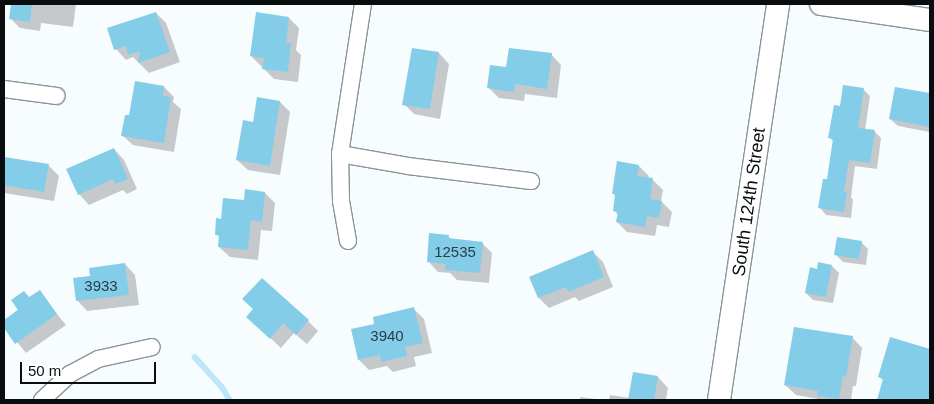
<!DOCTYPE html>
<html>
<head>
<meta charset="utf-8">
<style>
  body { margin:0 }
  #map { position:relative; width:934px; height:404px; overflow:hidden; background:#f7fcfe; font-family:Arial,sans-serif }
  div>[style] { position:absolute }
  .shadow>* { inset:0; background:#0003 }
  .stream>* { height:5.5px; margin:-2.75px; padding:0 2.75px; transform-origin:2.75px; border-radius:2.75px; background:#bde7f8 }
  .building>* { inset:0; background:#84cde9 }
  .roads { filter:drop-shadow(1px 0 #89959a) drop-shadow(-1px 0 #89959a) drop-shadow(0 1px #89959a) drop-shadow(0 -1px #89959a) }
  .street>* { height:16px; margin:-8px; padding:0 8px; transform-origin:8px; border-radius:8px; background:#fff }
  .secondary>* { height:22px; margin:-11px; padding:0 11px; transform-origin:11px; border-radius:11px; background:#fff }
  span { translate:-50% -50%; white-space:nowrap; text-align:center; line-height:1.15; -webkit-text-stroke:4.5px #fff; paint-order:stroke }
  .number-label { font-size:15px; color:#283d46 }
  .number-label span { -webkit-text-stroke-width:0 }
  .street-label { font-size:18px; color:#090d0f }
  .frame { position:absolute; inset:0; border:5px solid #090d0f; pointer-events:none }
  .scale { position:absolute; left:20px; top:362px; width:136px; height:22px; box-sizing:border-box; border:2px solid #090d0f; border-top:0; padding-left:6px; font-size:15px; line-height:18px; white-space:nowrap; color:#090d0f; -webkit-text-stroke:4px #fff; paint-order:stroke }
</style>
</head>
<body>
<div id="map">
  <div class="shadow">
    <div style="clip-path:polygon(12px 4px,76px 4px,73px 27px,41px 23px,40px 31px,20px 28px,10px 18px)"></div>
    <div style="clip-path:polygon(156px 13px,166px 23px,180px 62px,149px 73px,133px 57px,126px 60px,116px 49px)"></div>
    <div style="clip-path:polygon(289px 18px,299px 28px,296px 50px,301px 55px,298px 82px,274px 79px,251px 56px)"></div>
    <div style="clip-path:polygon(413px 49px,439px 53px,449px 64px,440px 119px,414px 114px,404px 104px)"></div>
    <div style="clip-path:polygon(551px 54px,561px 65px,557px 98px,525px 94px,524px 101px,499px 98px,488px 87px,507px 69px)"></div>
    <div style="clip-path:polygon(164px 87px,174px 97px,173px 102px,181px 109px,174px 152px,133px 145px,122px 135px,130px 117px)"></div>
    <div style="clip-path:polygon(863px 89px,870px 96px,865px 130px,874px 131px,881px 138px,877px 169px,855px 166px,851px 197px,853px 200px,851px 218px,826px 215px,820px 208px,828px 181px,834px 142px,830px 138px,841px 107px)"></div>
    <div style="clip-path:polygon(923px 93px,930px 100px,930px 132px,898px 126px,890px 119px)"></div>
    <div style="clip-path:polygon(280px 102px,290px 112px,280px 175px,248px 170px,237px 160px,254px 123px)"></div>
    <div style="clip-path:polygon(114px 149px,124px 160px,137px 189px,127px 194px,123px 190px,89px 205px,79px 194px)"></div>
    <div style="clip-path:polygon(4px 158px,49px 166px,59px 176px,54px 201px,4px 193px)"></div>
    <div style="clip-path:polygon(639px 166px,649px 176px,648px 179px,652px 179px,663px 190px,661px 201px,672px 212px,669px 227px,657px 225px,655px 236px,627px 232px,617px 222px,618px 215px,614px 210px,616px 197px,613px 193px)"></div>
    <div style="clip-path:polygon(265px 193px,275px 203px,272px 231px,261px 230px,258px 260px,230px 257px,219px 247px,220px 238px,216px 234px,245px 201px)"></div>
    <div style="clip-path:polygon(448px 236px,452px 240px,482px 243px,492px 253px,489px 283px,457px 280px,450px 273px,438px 272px,428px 261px)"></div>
    <div style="clip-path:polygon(861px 242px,868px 249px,866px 265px,843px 262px,836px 255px)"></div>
    <div style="clip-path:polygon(593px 252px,603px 262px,613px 287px,579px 301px,575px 297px,549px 308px,539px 298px,530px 277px)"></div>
    <div style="clip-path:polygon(125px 264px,135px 275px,139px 305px,87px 311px,77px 300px,91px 277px)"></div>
    <div style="clip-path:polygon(832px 266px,839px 273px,833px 303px,813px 300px,806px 293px,818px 270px)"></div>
    <div style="clip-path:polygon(39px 292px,66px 325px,26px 353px,4px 326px,4px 321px)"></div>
    <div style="clip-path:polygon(414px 309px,424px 319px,432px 353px,414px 357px,416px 366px,393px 372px,387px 366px,369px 370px,359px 360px,376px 325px)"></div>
    <div style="clip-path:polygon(248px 317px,308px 321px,318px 331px,307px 344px,294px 333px,281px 348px)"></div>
    <div style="clip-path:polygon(852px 337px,862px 348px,856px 386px,853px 386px,851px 400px,824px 400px,796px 395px,785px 385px)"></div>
    <div style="clip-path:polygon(890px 339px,930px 350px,930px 400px,879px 400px,884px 381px,880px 377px)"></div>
    <div style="clip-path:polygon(658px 377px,668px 388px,666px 400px,609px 400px,610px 395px,630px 398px)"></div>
    <div style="clip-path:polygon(580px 397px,604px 400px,580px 400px)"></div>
  </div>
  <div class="stream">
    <div style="left:195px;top:357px;width:40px;rotate:48deg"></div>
    <div style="left:222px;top:387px;width:15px;rotate:58deg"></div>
  </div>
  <div class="building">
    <div style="clip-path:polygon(11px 4px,32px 4px,30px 22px,9px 19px)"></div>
    <div style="clip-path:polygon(156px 12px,170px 52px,138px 63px,140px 51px,128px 55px,126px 46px,114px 50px,107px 28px)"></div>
    <div style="clip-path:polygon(256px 12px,289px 17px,286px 43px,291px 43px,288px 72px,262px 69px,264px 58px,250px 56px)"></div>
    <div style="clip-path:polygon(412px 48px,439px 52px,430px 109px,402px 105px)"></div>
    <div style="clip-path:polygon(509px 48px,552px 53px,547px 89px,515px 84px,514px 92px,487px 88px,490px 65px,506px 67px)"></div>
    <div style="clip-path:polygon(135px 81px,164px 86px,163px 96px,171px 97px,164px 143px,121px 136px,125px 115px,129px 115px)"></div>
    <div style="clip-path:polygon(843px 85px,864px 88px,858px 128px,875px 130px,870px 163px,849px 160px,844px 192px,847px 192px,844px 212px,818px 208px,823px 179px,827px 179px,833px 139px,828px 138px,834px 105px,840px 106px)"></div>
    <div style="clip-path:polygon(895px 87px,930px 93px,930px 127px,889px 119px)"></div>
    <div style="clip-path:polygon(257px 97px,280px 101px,270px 166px,236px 160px,243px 120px,253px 122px)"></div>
    <div style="clip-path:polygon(114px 148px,128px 179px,115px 184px,113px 179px,78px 195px,66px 169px)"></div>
    <div style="clip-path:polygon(4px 157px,49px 164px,44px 192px,4px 185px)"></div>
    <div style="clip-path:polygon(617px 161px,639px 165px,637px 176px,653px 178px,650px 199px,662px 201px,659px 218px,647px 216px,645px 227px,616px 222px,618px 212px,613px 211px,615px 194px,612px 194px)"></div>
    <div style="clip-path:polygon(245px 189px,265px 192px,262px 222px,251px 220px,248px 250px,218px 247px,219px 235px,215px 235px,216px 218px,221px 219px,223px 198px,244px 200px)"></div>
    <div style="clip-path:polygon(429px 233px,449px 235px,448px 238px,483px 242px,480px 273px,445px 270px,446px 264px,427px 262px)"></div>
    <div style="clip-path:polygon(837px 237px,862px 241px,859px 259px,834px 255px)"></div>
    <div style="clip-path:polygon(593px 250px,604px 277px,568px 292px,566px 287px,538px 298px,529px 277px)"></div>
    <div style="clip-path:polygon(818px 262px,832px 265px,826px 297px,805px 293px,810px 267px,817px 269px)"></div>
    <div style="clip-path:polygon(125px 263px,129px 295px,76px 301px,73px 278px,90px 276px,89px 268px)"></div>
    <div style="clip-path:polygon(262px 278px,309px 320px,296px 335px,283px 323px,270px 339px,246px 317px,253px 309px,242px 299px)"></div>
    <div style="clip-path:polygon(40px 290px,57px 314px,15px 344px,4px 328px,4px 320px,18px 310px,11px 300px,24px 291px,29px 297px)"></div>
    <div style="clip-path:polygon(414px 307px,423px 343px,405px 347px,407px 356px,381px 362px,380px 355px,358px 360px,351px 329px,374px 324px,373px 317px)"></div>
    <div style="clip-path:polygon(794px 327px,853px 336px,846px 377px,843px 376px,839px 399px,817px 396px,818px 391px,784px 385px)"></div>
    <div style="clip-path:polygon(890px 337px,930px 349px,930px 400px,877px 400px,883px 379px,878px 377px)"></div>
    <div style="clip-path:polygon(633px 372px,658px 376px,654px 400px,628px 400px)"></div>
  </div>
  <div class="roads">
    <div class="street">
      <div style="left:4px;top:89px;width:53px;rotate:7.5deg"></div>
      <div style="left:340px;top:154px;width:69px;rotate:10deg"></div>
      <div style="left:408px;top:166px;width:124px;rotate:7deg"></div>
      <div style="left:348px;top:241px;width:41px;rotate:-99.9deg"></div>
      <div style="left:341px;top:201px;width:47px;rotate:-91.2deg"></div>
      <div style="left:340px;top:154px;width:152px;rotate:-81.3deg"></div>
      <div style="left:42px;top:400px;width:38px;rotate:-43deg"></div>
      <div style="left:70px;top:374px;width:32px;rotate:-28deg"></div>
      <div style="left:98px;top:359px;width:55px;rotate:-12.5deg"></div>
    </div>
    <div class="secondary">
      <div style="left:821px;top:4px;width:110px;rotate:8.4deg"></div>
      <div style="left:719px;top:400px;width:400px;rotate:-81.5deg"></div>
    </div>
  </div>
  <div class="number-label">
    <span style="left:455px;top:252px">12535</span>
    <span style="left:101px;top:286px">3933</span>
    <span style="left:387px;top:336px">3940</span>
  </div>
  <div class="street-label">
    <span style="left:749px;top:202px;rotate:-82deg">South 124th Street</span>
  </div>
  <div class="frame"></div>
  <div class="scale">50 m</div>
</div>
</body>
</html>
